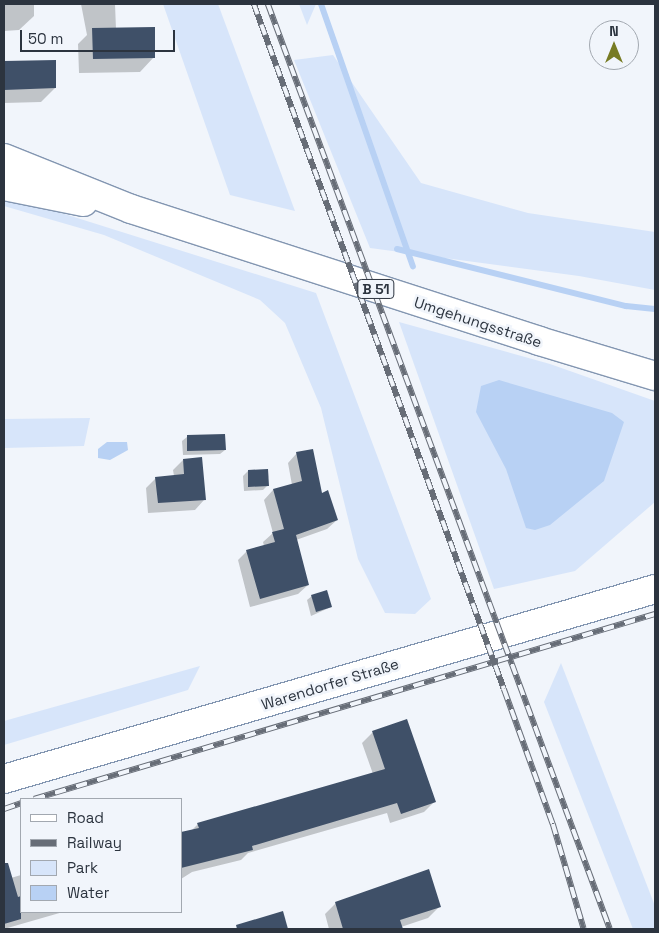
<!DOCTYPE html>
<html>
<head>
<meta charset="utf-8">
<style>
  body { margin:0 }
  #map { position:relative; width:659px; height:933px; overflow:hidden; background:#f1f5fb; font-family:"Space Grotesk",sans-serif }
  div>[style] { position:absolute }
  .green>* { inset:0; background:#d7e5fa }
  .water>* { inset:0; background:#b8d1f4 }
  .shadow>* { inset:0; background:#0003 }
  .stream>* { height:6px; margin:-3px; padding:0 3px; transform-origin:3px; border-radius:3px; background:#b8d1f4 }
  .building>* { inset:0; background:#3f5068 }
  .roads { filter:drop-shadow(1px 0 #8396b1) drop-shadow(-1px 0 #8396b1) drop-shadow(0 1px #8396b1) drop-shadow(0 -1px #8396b1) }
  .major>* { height:28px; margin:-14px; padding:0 14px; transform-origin:14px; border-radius:14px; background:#fff }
  .highway>* { height:28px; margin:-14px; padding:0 14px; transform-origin:14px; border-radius:14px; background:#fff }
  .rail>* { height:5.5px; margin-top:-2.75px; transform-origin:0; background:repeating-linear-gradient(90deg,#f1f5fb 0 11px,#676d77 0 22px); box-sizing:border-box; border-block:1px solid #676d77 }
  span { translate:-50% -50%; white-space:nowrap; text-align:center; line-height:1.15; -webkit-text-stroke:5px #f1f5fb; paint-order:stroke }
  .shield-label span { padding:1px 4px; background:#f1f5fb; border:1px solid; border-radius:4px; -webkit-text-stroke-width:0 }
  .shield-label { font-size:14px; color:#2c343f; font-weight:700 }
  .street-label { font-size:15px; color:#2c343f }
  .frame { position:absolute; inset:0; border:5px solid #2c343f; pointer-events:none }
  .legend { position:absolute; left:20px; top:798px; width:162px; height:115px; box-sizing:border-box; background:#f1f5fb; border:1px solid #a2a8b0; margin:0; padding:6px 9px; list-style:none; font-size:15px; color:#2c343f }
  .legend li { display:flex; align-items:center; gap:10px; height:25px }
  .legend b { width:25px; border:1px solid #a2a8b0 }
  .north { position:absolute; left:589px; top:20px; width:50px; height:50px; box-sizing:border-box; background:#f1f5fb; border:1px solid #a2a8b0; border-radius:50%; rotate:0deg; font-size:14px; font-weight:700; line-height:20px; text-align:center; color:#2c343f }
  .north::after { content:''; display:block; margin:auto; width:18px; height:22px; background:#777b23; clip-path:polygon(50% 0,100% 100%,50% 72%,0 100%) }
  .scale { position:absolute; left:20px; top:30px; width:155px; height:22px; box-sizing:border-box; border:2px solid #2c343f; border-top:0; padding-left:6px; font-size:15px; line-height:18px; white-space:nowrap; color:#2c343f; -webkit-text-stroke:4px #f1f5fb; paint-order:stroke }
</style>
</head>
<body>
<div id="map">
  <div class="green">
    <div style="clip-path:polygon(163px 4px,218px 4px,295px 211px,230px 195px)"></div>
    <div style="clip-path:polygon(299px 4px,316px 4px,307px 25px)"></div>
    <div style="clip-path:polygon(333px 55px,421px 183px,528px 213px,655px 232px,655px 290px,579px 276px,370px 248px,294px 60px)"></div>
    <div style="clip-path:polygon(4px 195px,316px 293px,431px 599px,415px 614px,385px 613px,358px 559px,321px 408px,285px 323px,260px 300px,104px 235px,4px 206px)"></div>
    <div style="clip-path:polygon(399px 322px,550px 364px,655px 401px,655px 502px,575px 571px,494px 589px)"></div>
    <div style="clip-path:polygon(90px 418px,84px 446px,4px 448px,4px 419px)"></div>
    <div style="clip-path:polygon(561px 663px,655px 906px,655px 929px,633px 929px,544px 702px)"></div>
    <div style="clip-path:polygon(200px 666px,188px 690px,4px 745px,4px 721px)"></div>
  </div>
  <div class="water">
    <div style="clip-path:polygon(499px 380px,612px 413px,624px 422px,604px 481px,550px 525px,535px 530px,526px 528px,506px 469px,476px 412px,481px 386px)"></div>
    <div style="clip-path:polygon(107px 442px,127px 442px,128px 450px,110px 460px,98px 458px,98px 449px)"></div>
  </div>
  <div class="shadow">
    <div style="clip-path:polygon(4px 4px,34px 4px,34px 16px,19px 30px,4px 31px)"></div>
    <div style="clip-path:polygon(81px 4px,115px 4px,116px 29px,154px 57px,140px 72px,79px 73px,78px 44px,87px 35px)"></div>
    <div style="clip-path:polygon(54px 61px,55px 88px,41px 102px,4px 103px,4px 63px)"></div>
    <div style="clip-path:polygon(187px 437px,225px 450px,220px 454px,183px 455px,182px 441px)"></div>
    <div style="clip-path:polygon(297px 453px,337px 520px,327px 529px,296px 540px,308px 585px,298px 594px,250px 607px,238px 560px,247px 551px,264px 546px,263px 542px,273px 533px,264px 500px,273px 490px,292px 485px,288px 463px)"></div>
    <div style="clip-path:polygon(183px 460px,204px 500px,195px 510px,148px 513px,146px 488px,156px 478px,174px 476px,173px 470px)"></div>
    <div style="clip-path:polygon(248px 471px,267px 486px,263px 490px,244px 491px,243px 476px)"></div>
    <div style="clip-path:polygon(312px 596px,331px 607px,311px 616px,307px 600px)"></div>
    <div style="clip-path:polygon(406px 721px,434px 802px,424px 812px,390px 823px,387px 813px,248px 853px,241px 860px,192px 872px,181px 879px,181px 834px,191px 831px,198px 824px,373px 774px,362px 743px,372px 733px)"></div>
    <div style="clip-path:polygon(21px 875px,21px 912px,63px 912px,4px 929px,4px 880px)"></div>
    <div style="clip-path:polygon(336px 903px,440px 906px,428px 918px,401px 927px,402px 929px,329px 929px,325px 914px)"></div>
  </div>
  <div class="stream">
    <div style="left:321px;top:4px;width:278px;rotate:70.7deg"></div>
    <div style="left:397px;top:249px;width:236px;rotate:14deg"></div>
    <div style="left:626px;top:306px;width:29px;rotate:6deg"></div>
  </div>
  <div class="building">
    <div style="clip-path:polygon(155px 27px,155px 58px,93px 59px,92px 28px)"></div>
    <div style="clip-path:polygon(56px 60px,56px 88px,4px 90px,4px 61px)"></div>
    <div style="clip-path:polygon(225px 434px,226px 450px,187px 451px,187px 435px)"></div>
    <div style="clip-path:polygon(313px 449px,322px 493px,328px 490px,338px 520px,296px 535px,309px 585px,260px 599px,246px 550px,275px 542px,272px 532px,284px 529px,273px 489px,302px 481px,296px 452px)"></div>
    <div style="clip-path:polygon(202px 457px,206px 500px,158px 503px,155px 477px,184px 474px,183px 459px)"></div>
    <div style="clip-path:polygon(268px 469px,269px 486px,248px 487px,248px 470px)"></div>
    <div style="clip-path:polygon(327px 590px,332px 607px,316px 612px,311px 595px)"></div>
    <div style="clip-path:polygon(407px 719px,436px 802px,401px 814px,397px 803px,252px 846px,253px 850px,181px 868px,181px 832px,199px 828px,197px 823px,385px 769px,372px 731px)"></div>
    <div style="clip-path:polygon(4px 863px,8px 863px,18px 897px,21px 896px,21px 919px,4px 924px)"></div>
    <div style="clip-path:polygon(429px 869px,441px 907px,400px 920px,403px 929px,343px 929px,335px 902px)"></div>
    <div style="clip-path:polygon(283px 911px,288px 929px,237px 929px,236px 925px)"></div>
  </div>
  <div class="roads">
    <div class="major">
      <div style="left:4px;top:779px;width:678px;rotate:-16.27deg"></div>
    </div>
    <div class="highway">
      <div style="left:4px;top:158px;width:137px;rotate:21.9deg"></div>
      <div style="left:131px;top:209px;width:429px;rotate:17.9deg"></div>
      <div style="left:539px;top:341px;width:121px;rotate:16.8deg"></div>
      <div style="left:4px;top:186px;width:81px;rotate:11.4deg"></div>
    </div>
  </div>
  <div class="rail">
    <div style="left:254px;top:4px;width:729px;rotate:69.95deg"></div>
    <div style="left:504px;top:689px;width:144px;rotate:70.1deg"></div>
    <div style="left:553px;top:824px;width:109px;rotate:73.6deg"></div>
    <div style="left:268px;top:4px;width:986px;rotate:69.71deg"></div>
    <div style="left:34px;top:799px;width:648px;rotate:-16.59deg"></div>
    <div style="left:4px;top:809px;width:18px;rotate:-19deg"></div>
  </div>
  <div class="shield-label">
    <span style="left:376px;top:289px">B 51</span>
  </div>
  <div class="street-label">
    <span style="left:478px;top:322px;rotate:18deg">Umgehungsstraße</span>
    <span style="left:330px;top:684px;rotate:-17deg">Warendorfer Straße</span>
  </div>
  <div class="frame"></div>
  <ul class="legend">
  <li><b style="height:6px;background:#fff"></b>Road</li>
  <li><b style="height:6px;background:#676d77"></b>Railway</li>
  <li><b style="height:14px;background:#d7e5fa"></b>Park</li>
  <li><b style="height:14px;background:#b8d1f4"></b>Water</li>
  </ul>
  <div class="north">N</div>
  <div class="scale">50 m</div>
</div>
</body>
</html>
